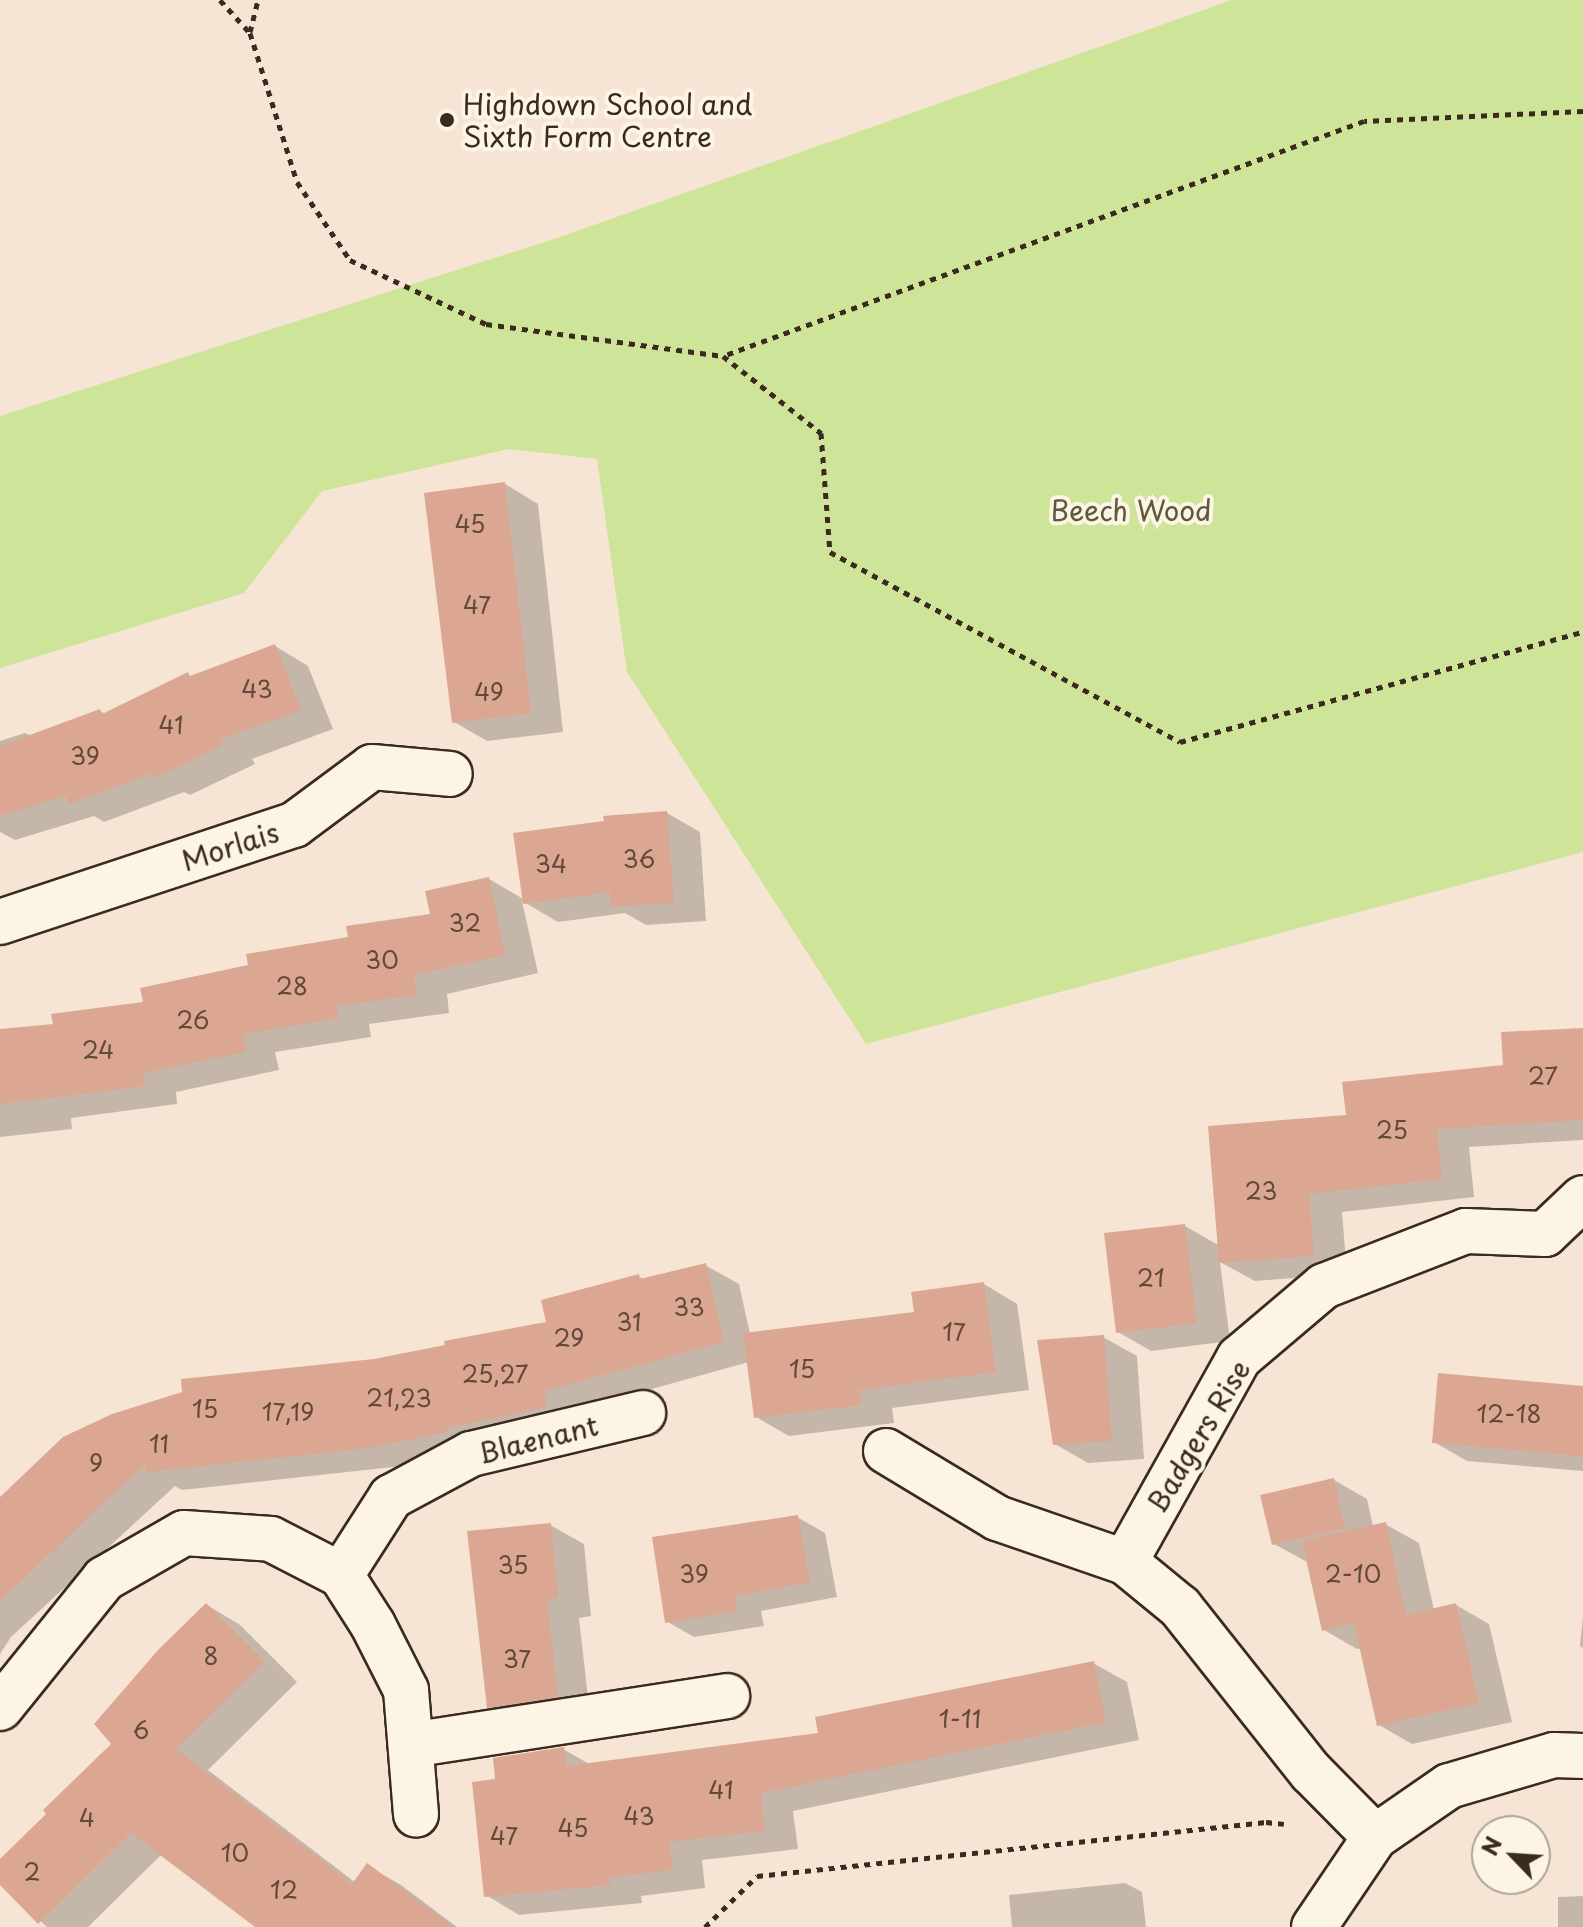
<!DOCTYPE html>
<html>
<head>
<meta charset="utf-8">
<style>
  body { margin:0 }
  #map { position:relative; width:1583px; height:1927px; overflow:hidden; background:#f6e5d4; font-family:"Playpen Sans",sans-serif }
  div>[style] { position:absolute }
  .green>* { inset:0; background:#cde499 }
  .shadow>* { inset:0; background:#0003 }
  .building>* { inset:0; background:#dca792 }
  .path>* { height:5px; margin-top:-2.5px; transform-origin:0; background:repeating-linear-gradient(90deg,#3b2a1e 0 6px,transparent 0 12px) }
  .roads { filter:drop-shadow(2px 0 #3b2a1e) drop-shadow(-2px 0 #3b2a1e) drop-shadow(0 2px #3b2a1e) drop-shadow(0 -2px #3b2a1e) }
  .minor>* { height:44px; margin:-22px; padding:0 22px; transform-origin:22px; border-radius:22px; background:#fcf5e5 }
  .dots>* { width:22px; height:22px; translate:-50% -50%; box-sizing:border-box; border:4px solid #fcf5e5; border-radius:50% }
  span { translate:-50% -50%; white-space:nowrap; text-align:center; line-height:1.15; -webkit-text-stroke:8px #fcf5e5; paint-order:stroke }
  .number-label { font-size:24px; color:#63493b }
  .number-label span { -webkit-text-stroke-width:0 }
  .poi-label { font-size:28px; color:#3b2a1e }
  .left { translate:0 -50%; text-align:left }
  .park-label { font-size:28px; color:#60583d }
  .street-label { font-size:28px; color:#3b2a1e }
  .north { position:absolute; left:1471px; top:1815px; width:80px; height:80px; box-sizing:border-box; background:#fcf5e5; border:2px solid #afa495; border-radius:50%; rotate:295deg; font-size:22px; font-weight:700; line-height:32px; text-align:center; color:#3b2a1e }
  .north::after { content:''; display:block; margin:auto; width:28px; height:36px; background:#3b2a1e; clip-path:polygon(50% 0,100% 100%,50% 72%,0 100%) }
</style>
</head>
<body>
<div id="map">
  <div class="green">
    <div style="clip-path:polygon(1232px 0,1583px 0,1583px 852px,866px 1044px,627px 672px,597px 459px,509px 449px,322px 491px,244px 593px,0 668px,0 416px,557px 238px)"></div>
  </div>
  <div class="shadow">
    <div style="clip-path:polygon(505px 484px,538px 504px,563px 732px,487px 741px,454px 722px)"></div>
    <div style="clip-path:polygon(275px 646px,308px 666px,333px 729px,252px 759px,255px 764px,190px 795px,184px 792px,104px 822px,94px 816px,15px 840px,0 832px,0 741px,25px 733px,31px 736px,100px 711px,106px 714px)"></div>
    <div style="clip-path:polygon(667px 813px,700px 832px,706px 921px,646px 925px,625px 913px,558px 922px,522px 901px,538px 973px,447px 994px,449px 1013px,369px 1024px,371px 1037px,275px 1052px,279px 1070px,176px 1092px,177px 1104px,71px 1118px,72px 1129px,0 1137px,0 1031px,55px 1026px,145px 1004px,250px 967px,433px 915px,489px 879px,525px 900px)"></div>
    <div style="clip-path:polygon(1583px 1030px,1583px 1140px,1469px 1147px,1474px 1197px,1342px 1212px,1347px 1274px,1255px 1281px,1220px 1262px,1230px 1341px,1151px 1351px,1118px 1332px,1185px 1226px,1220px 1246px,1348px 1117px,1505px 1067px)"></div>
    <div style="clip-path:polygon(705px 1265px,739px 1284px,750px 1334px,916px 1313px,984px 1284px,1017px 1304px,1029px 1390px,892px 1408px,894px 1423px,789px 1436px,756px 1417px,749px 1362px,576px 1410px,402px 1466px,182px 1490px,175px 1486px,11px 1637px,0 1654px,0 1499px,375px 1361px,548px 1323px,638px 1276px,645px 1280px)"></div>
    <div style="clip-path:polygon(1103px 1337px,1137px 1356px,1144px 1459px,1088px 1463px,1055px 1444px)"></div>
    <div style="clip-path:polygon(1583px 1388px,1583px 1471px,1467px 1461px,1434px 1442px)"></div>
    <div style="clip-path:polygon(1334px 1480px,1367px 1499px,1373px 1526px,1385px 1524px,1419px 1543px,1434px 1610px,1456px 1605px,1489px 1624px,1512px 1722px,1412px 1744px,1379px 1725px,1362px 1648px,1357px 1649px,1324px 1630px,1309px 1563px,1274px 1544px)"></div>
    <div style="clip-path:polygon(797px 1517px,825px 1533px,837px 1597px,761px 1611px,764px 1626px,694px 1637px,666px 1621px)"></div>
    <div style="clip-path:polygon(550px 1525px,584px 1544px,591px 1616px,579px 1618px,590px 1715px,522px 1726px,489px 1707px)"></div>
    <div style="clip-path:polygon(207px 1605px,240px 1625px,297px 1682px,208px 1770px,356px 1883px,368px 1866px,401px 1885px,457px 1927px,258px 1927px,162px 1854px,88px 1927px,47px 1927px,0 1883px,0 1862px,114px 1744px)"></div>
    <div style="clip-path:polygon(1583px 1617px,1583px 1648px,1580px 1646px)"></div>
    <div style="clip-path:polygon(1093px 1663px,1127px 1682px,1139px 1740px,793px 1811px,798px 1849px,702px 1860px,705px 1888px,641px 1896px,642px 1903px,519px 1915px,486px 1895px,498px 1781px,563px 1749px,591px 1765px,820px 1734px)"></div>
    <div style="clip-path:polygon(1125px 1883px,1142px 1892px,1146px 1927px,1012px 1927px,1009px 1895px)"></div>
    <div style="clip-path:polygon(1583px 1896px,1583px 1927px,1558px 1927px,1558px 1897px)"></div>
  </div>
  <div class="building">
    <div style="clip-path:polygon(505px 482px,531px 713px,452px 723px,424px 493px)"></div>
    <div style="clip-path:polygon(275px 644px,301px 710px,220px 740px,223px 745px,155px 778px,152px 773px,69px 804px,66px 796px,0 816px,0 746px,100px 709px,102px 714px,188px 672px,190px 676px)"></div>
    <div style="clip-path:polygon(667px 811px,674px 903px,611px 907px,610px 892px,523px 904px,513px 833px,604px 821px,603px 816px)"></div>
    <div style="clip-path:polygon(489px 877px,505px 955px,414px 975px,417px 995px,336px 1006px,339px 1018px,243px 1034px,246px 1052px,143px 1073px,145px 1086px,0 1104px,0 1029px,53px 1024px,51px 1014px,143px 1002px,140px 988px,248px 965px,246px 954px,348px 937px,346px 926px,430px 914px,425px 891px)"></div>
    <div style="clip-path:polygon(1583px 1028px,1583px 1120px,1437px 1129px,1442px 1179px,1309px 1194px,1314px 1256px,1219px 1263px,1208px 1126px,1346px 1115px,1342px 1082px,1503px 1065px,1501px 1032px)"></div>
    <div style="clip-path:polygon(1185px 1224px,1197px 1323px,1116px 1333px,1104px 1233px)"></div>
    <div style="clip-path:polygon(706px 1263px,724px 1342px,544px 1391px,547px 1407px,446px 1428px,447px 1432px,368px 1448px,147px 1472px,145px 1464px,0 1601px,0 1497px,63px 1437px,112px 1414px,182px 1392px,181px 1379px,374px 1359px,445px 1345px,444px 1341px,546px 1322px,541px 1300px,639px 1274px,640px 1279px)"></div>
    <div style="clip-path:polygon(984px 1282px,996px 1372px,859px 1390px,861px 1405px,754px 1418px,743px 1333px,914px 1312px,911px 1292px)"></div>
    <div style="clip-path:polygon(1104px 1335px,1112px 1441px,1053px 1445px,1037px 1340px)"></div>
    <div style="clip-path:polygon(1438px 1373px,1583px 1386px,1583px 1456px,1432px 1443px)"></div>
    <div style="clip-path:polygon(1334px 1478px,1345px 1528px,1272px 1545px,1260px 1495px)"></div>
    <div style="clip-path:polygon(798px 1515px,810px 1582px,735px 1596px,737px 1611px,665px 1623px,652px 1537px)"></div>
    <div style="clip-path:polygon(1386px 1522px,1406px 1615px,1456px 1603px,1479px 1703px,1377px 1726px,1354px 1623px,1322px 1631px,1302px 1541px)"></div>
    <div style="clip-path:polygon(551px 1523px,558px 1598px,547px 1599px,558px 1697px,487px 1708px,467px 1531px)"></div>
    <div style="clip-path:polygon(206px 1603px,265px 1662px,176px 1749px,352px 1884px,367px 1863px,453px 1927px,255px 1927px,131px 1833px,38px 1924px,0 1885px,0 1859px,46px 1814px,43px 1810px,111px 1744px,94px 1724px,158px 1650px)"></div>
    <div style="clip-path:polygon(1094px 1661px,1106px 1722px,761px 1793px,765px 1831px,669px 1842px,673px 1870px,609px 1877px,610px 1885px,484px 1897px,472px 1782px,495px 1779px,493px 1758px,564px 1747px,566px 1766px,818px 1733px,815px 1717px)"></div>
  </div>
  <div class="path">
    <div style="left:220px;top:0;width:45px;rotate:47.7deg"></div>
    <div style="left:250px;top:33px;width:156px;rotate:72.5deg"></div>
    <div style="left:297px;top:182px;width:94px;rotate:55.8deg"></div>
    <div style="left:350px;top:260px;width:150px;rotate:25.2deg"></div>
    <div style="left:486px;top:324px;width:239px;rotate:7.7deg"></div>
    <div style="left:250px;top:32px;width:33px;rotate:-76deg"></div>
    <div style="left:1583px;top:111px;width:219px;rotate:177.4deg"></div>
    <div style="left:1364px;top:121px;width:683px;rotate:159.87deg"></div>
    <div style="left:723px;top:356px;width:125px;rotate:38.2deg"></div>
    <div style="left:821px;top:433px;width:119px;rotate:85.7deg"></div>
    <div style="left:830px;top:552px;width:398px;rotate:28.5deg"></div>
    <div style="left:1180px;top:742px;width:418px;rotate:-15.3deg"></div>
    <div style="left:705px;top:1927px;width:73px;rotate:-44.4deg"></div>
    <div style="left:757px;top:1876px;width:512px;rotate:-6.06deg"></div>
    <div style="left:1266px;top:1822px;width:18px;rotate:6deg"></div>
  </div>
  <div class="roads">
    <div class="minor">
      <div style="left:0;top:922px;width:310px;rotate:-18.3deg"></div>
      <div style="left:294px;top:825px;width:97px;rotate:-36.6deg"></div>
      <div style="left:372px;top:767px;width:78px;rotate:5.1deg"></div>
      <div style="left:886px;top:1451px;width:130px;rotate:31.1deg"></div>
      <div style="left:997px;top:1518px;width:135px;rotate:19deg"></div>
      <div style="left:1125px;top:1562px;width:71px;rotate:39.3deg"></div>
      <div style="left:1180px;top:1607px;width:211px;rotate:51.6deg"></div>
      <div style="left:1311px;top:1772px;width:91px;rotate:45.4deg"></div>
      <div style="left:1125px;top:1562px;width:234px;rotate:-60.8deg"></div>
      <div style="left:1239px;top:1358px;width:111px;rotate:-40.3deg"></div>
      <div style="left:1324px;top:1286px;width:152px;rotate:-21.2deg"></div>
      <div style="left:1466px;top:1231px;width:79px;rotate:2.2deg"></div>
      <div style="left:1545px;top:1234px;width:52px;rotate:-43.5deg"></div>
      <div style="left:341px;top:1575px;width:93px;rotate:-57.3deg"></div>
      <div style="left:391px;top:1497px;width:91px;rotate:-28.3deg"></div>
      <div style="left:471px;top:1454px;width:177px;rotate:-13.4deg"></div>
      <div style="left:0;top:1708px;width:166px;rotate:-51.1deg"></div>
      <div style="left:104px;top:1579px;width:92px;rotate:-29.9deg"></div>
      <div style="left:184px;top:1533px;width:87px;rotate:3.9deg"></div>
      <div style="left:271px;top:1539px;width:79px;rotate:27.2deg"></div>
      <div style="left:341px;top:1575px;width:59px;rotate:57.4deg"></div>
      <div style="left:373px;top:1625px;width:73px;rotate:63.1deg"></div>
      <div style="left:406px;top:1690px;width:125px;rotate:85.4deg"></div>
      <div style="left:411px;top:1745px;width:320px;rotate:-8.8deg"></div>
      <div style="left:1314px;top:1927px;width:109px;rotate:-55.9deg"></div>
      <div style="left:1375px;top:1837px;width:90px;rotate:-34.6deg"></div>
      <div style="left:1449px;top:1786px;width:109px;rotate:-16.4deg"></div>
      <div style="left:1554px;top:1755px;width:29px;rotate:2deg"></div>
    </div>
  </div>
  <div class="dots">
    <div style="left:447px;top:120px;background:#3b2a1e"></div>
  </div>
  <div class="number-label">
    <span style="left:470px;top:524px">45</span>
    <span style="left:477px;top:605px">47</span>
    <span style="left:257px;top:689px">43</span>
    <span style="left:489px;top:692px">49</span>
    <span style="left:171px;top:725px">41</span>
    <span style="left:85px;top:756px">39</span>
    <span style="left:639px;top:859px">36</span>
    <span style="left:551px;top:864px">34</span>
    <span style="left:465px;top:923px">32</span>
    <span style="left:382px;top:960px">30</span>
    <span style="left:292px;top:986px">28</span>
    <span style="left:193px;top:1020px">26</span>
    <span style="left:98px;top:1050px">24</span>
    <span style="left:1543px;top:1076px">27</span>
    <span style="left:1392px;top:1130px">25</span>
    <span style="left:1261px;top:1191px">23</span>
    <span style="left:1151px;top:1278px">21</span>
    <span style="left:689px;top:1307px">33</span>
    <span style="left:629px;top:1322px">31</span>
    <span style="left:954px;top:1332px">17</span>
    <span style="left:569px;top:1338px">29</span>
    <span style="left:802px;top:1369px">15</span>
    <span style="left:495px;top:1374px">25,27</span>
    <span style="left:399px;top:1398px">21,23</span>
    <span style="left:205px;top:1409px">15</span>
    <span style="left:288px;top:1412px">17,19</span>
    <span style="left:1509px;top:1414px">12-18</span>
    <span style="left:159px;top:1444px">11</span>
    <span style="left:96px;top:1463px">9</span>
    <span style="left:513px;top:1565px">35</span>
    <span style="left:694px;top:1574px">39</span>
    <span style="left:1353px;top:1574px">2-10</span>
    <span style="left:211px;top:1656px">8</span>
    <span style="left:517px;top:1659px">37</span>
    <span style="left:960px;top:1719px">1-11</span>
    <span style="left:141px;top:1730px">6</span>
    <span style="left:721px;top:1790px">41</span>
    <span style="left:639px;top:1816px">43</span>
    <span style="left:87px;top:1818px">4</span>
    <span style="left:573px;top:1828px">45</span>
    <span style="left:504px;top:1836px">47</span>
    <span style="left:235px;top:1853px">10</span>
    <span style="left:32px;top:1872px">2</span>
    <span style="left:284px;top:1890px">12</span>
  </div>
  <div class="poi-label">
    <span class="left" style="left:463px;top:120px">Highdown School and<br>Sixth Form Centre</span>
  </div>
  <div class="park-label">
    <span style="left:1131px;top:510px">Beech Wood</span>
  </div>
  <div class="street-label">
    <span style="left:230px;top:846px;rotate:-18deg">Morlais</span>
    <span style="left:1198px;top:1436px;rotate:-59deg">Badgers Rise</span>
    <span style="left:538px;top:1439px;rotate:-14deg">Blaenant</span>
  </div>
  <div class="north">N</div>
</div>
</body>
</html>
